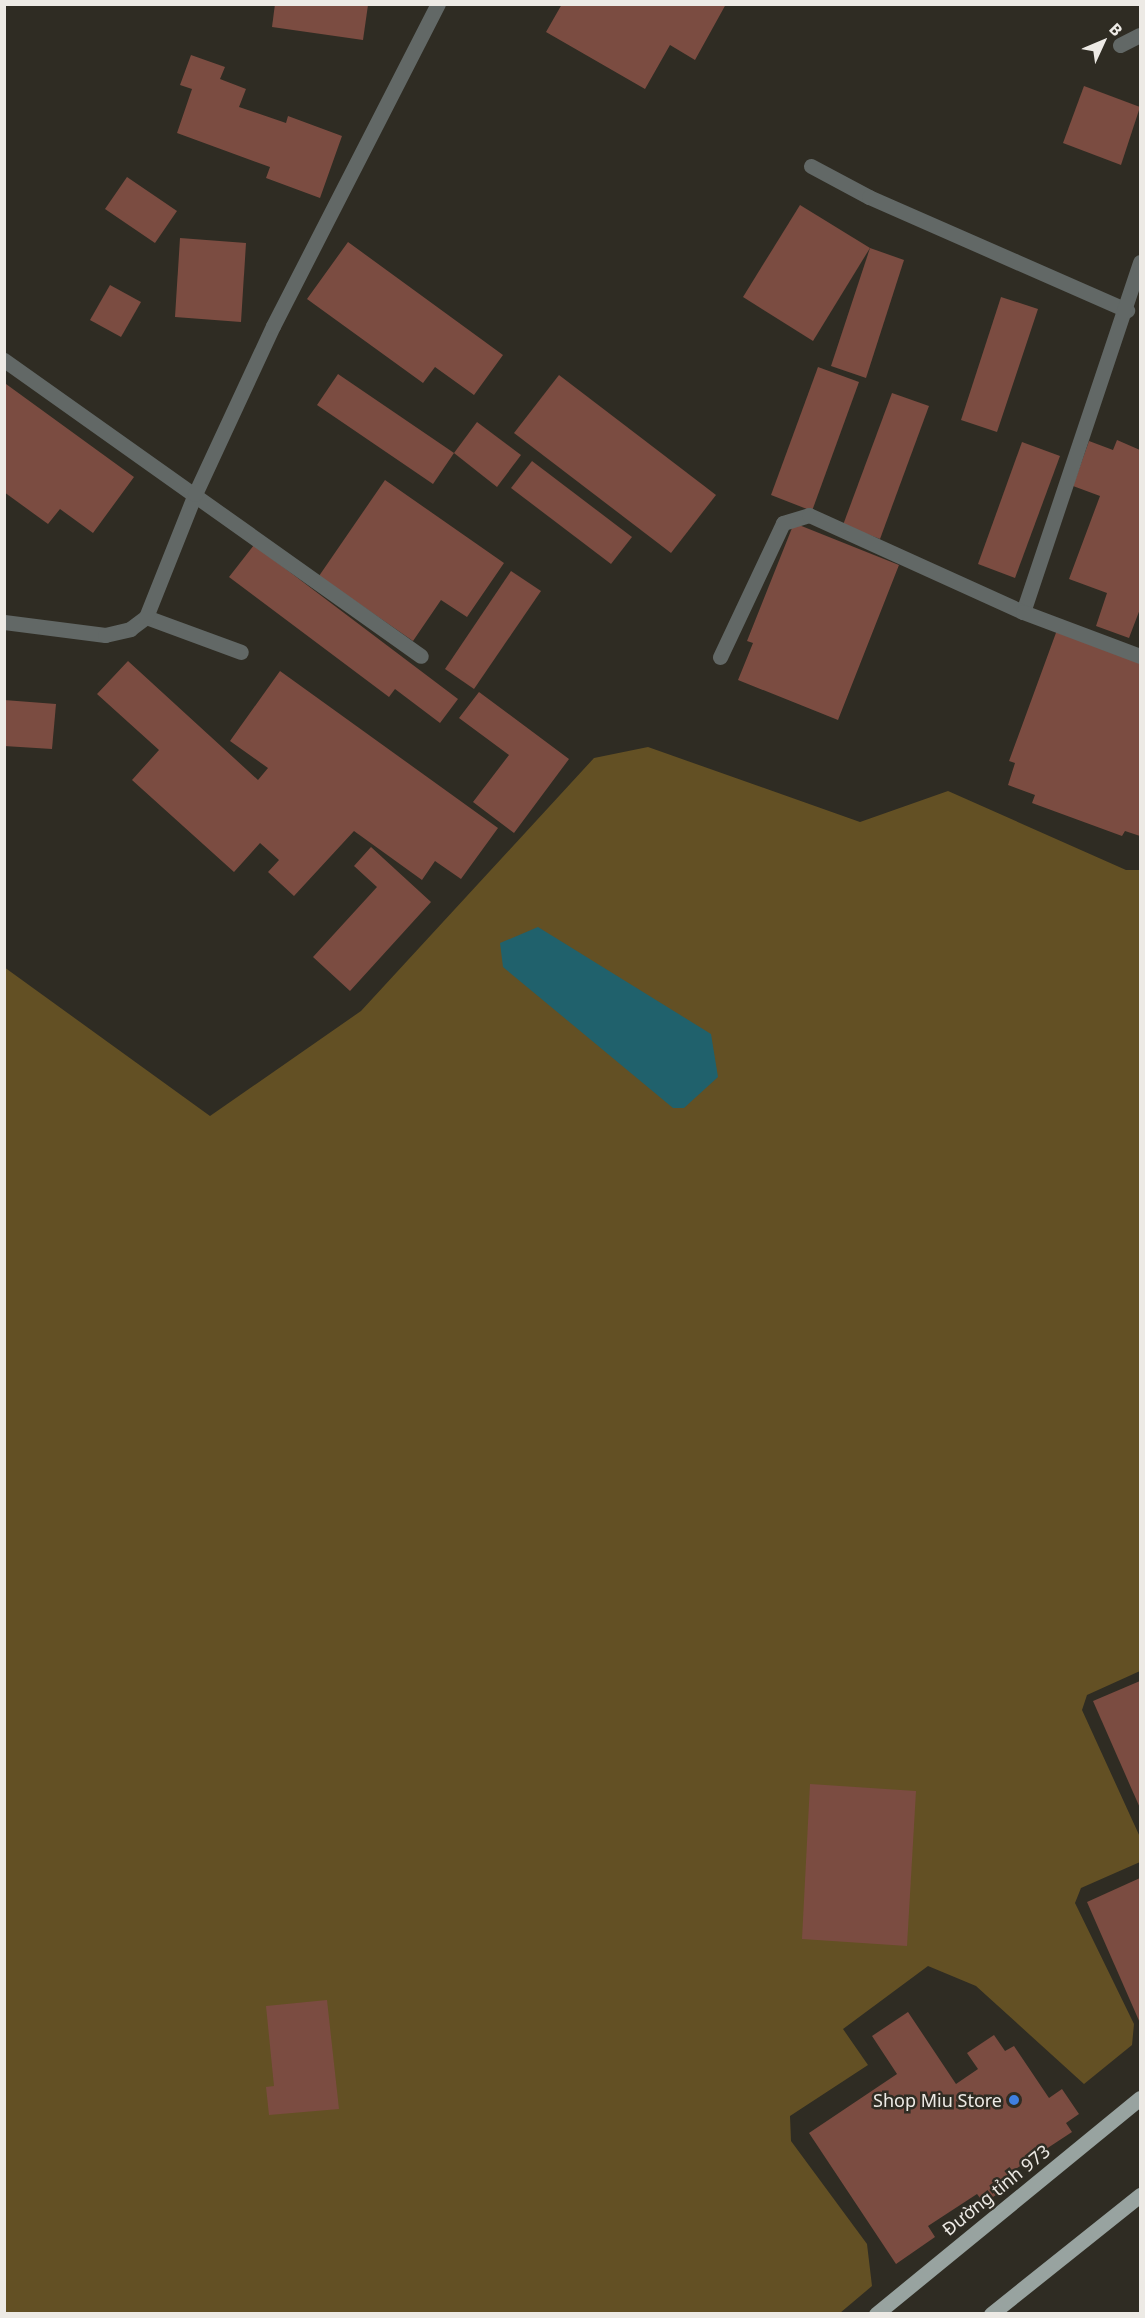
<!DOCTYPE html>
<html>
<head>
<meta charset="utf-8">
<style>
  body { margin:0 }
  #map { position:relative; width:1145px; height:2318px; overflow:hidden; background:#2f2c23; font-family:"Noto Sans",sans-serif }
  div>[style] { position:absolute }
  .forest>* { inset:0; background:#635024 }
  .water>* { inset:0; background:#20616c }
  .building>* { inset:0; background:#7b4c41 }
  .service>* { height:15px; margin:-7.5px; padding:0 7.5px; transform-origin:7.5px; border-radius:7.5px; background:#626866 }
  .minor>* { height:15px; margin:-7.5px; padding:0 7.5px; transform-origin:7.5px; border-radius:7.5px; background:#626866 }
  .primary>* { height:15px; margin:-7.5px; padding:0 7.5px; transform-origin:7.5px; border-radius:7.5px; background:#98a3a0 }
  .dots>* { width:16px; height:16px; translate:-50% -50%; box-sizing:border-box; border:3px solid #2f2c23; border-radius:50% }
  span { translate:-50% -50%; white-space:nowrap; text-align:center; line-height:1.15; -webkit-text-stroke:5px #2f2c23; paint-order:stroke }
  .poi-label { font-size:18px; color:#edeae5 }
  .right { translate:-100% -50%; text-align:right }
  .street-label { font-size:18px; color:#edeae5 }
  .frame { position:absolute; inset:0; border:6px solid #edeae5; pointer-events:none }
  .north { position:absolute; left:1073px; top:12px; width:60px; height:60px; -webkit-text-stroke:4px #2f2c23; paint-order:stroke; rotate:46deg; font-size:16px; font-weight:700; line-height:24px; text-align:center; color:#edeae5 }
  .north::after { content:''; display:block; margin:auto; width:21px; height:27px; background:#edeae5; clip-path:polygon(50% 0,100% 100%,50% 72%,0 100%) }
</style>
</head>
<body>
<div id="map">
  <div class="forest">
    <div style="clip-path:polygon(648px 747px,860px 822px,948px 791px,1126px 870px,1140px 870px,1140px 1671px,1087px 1695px,1082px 1710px,1140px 1837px,1140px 1862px,1081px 1888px,1075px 1903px,1134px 2024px,1132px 2045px,1084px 2084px,976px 1986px,928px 1966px,843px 2029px,868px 2065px,790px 2116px,791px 2141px,867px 2244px,872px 2286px,840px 2313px,5px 2313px,4px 967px,210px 1116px,361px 1011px,594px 758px)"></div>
  </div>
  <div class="water">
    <div style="clip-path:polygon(538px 927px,711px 1034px,718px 1077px,684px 1108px,673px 1108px,503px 967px,500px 943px)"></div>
  </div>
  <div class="building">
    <div style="clip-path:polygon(275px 4px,368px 5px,363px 40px,272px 27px)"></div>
    <div style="clip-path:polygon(562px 4px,726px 4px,695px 60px,670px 45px,645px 89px,546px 32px)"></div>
    <div style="clip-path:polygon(191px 55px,225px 67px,220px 79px,246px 89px,239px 107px,286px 123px,288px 116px,342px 136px,320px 198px,266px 178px,270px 167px,177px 133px,192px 89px,180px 85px)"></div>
    <div style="clip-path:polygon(1084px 86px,1140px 107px,1121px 165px,1063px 143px)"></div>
    <div style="clip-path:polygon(127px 177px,177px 211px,155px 243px,105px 209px)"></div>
    <div style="clip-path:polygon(800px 205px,870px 248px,813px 341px,743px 297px)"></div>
    <div style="clip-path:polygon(180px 238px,246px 243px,241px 322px,175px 317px)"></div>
    <div style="clip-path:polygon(348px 242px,503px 355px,474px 395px,435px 367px,423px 383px,307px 299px)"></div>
    <div style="clip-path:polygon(870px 248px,904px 260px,866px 378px,831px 366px)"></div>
    <div style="clip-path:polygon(110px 285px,141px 302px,121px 337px,90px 320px)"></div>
    <div style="clip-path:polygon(1001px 297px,1038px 309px,997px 432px,961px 420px)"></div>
    <div style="clip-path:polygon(818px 367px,859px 382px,812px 511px,771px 495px)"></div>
    <div style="clip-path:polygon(338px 374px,454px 453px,433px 484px,317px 405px)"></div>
    <div style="clip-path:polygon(559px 375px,716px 495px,671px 553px,514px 433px)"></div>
    <div style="clip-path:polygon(6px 384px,134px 477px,93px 533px,60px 509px,48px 524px,4px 492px)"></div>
    <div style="clip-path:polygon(892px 393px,929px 406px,880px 539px,843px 525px)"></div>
    <div style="clip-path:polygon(477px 422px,521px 455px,497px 487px,454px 453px)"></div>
    <div style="clip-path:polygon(1117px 440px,1140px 450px,1140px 609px,1129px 638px,1096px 626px,1107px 593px,1069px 579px,1100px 496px,1073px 486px,1089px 441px,1113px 450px)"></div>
    <div style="clip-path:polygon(1022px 442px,1060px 456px,1015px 578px,978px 564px)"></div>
    <div style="clip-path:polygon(532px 461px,632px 537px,611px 564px,511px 488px)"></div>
    <div style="clip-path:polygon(385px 480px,504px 563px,467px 617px,441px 600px,413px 641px,319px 576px)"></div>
    <div style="clip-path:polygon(794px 523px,899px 565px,838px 720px,738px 680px,753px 643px,747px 641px)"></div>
    <div style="clip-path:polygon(254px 545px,458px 699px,440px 723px,395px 689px,389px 697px,229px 577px)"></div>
    <div style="clip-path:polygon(511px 571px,541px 591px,474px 689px,445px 669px)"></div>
    <div style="clip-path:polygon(1057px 630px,1140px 661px,1140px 836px,1125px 831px,1122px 836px,1032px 803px,1035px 795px,1008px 785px,1015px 763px,1009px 761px)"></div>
    <div style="clip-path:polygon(128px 661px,258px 780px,268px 768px,230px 741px,280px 671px,498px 828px,461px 879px,435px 861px,422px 880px,354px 831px,294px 896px,268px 872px,279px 860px,260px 843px,234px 872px,132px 780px,159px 750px,97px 694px)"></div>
    <div style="clip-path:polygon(479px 692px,569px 759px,514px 833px,473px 802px,509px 755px,459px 718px)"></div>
    <div style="clip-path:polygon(4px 700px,56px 704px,52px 749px,4px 746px)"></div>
    <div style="clip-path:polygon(371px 847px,431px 902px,350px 991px,313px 957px,377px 887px,354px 866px)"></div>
    <div style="clip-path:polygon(1140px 1681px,1140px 1808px,1093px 1701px)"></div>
    <div style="clip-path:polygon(810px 1784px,916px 1791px,907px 1946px,802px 1939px)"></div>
    <div style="clip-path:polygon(1140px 1878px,1140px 2023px,1087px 1902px)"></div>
    <div style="clip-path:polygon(327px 2000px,339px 2109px,269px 2115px,266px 2087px,274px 2086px,266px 2006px)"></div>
    <div style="clip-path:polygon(908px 2012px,956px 2084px,978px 2069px,967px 2053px,994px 2035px,1005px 2051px,1014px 2046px,1049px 2098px,1062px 2089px,1079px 2114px,1066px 2123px,1072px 2132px,1014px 2170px,1020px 2179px,984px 2203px,977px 2194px,928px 2226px,935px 2237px,896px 2264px,809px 2133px,897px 2074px,872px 2036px)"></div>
  </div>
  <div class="service">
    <div style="left:146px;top:617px;width:101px;rotate:20.2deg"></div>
  </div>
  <div class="minor">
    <div style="left:1120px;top:45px;width:22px;rotate:-27deg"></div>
    <div style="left:811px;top:166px;width:66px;rotate:28.1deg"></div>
    <div style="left:869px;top:197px;width:282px;rotate:23.7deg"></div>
    <div style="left:4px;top:360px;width:511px;rotate:35.37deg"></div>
    <div style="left:1023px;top:612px;width:369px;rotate:-71.5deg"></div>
    <div style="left:4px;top:622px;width:102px;rotate:7.3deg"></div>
    <div style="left:105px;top:635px;width:26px;rotate:-13deg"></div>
    <div style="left:130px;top:629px;width:20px;rotate:-37deg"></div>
    <div style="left:146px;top:617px;width:132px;rotate:-68.3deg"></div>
    <div style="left:195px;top:494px;width:185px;rotate:-65.1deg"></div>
    <div style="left:273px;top:326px;width:362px;rotate:-62.9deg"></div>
    <div style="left:720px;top:657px;width:148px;rotate:-64.8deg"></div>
    <div style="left:783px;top:523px;width:27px;rotate:-17deg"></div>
    <div style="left:809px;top:515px;width:235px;rotate:24.4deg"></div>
    <div style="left:1023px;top:612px;width:125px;rotate:20.6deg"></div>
  </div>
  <div class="primary">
    <div style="left:876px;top:2314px;width:341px;rotate:-39.3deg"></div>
    <div style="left:991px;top:2314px;width:191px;rotate:-38.6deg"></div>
  </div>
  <div class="dots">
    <div style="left:1014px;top:2100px;background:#3f7fe0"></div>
  </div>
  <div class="poi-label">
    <span class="right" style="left:1002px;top:2100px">Shop Miu Store</span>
  </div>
  <div class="street-label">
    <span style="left:996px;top:2190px;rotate:-39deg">Đường tỉnh 973</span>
  </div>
  <div class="frame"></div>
  <div class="north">B</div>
</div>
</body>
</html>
